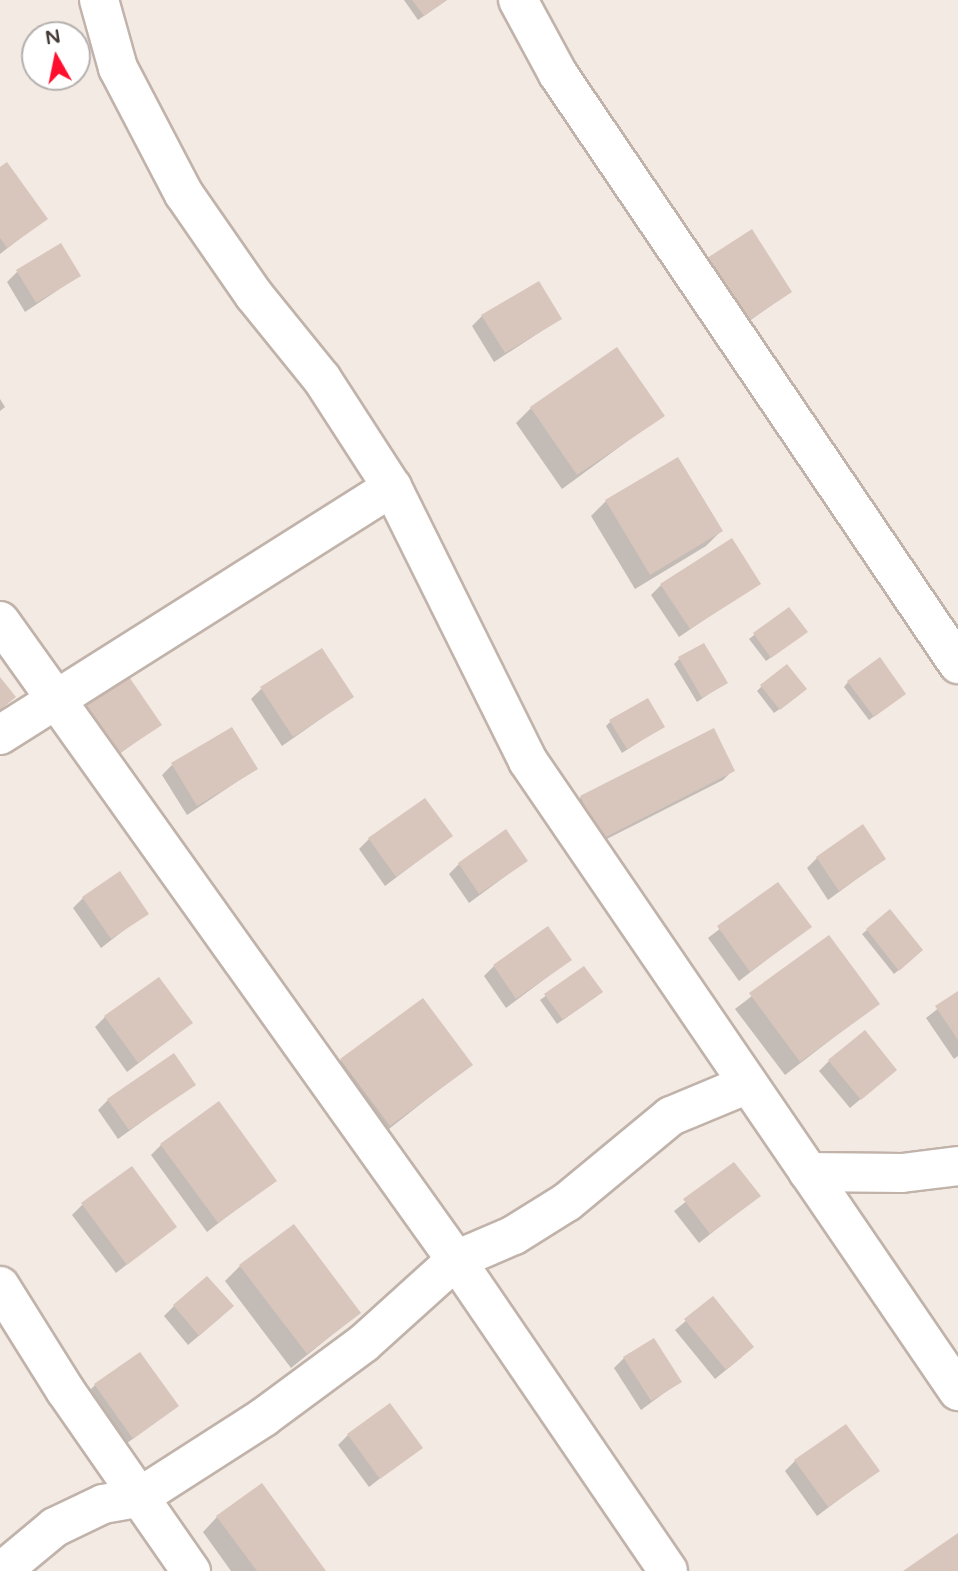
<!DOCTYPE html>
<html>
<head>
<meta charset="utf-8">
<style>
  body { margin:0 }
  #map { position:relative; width:958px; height:1571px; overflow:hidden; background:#f3eae4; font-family:"Varela Round",sans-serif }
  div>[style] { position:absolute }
  .shadow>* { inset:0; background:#0003 }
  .building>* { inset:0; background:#d8c5bc }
  .roads { filter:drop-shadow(2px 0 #c1b3aa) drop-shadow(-2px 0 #c1b3aa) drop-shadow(0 2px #c1b3aa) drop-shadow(0 -2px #c1b3aa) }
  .minor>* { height:38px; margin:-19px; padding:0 19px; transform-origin:19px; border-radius:19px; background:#fff }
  span { translate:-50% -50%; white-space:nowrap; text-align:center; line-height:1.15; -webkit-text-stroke:5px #fff; paint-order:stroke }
  .north { position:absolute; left:21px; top:21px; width:70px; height:70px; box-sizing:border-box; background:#fff; border:2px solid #b5b0ae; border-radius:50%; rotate:351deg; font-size:19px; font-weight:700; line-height:28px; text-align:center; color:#453a34 }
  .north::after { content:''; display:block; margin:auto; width:24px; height:32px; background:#ff0f2e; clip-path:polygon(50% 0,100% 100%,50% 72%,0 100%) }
</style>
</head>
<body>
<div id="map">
  <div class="shadow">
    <div style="clip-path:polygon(404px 0,447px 0,418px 20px)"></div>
    <div style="clip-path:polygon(0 169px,45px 219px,0 254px)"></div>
    <div style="clip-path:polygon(752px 232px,790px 292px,731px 334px)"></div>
    <div style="clip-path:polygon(17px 272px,79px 276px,25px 312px,7px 282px)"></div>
    <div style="clip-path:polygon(482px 316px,560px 319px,494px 362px,472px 326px)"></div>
    <div style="clip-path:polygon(0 399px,5px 407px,0 411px)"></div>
    <div style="clip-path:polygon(531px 408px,663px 415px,562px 489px,516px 423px)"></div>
    <div style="clip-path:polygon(606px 501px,721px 531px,706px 546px,635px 589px,591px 516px)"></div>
    <div style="clip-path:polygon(758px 583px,679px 637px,651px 595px,661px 585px)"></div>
    <div style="clip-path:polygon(788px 609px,801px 636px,766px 661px,749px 639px)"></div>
    <div style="clip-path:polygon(679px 659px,725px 683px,697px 702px,674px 664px)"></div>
    <div style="clip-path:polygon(848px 682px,904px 694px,869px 720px,844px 687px)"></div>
    <div style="clip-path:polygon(762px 686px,800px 694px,774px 713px,757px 691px)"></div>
    <div style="clip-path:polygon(261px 689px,352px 697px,282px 746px,251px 699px)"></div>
    <div style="clip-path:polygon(68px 710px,159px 725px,104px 765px)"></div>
    <div style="clip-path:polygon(610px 722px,662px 727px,622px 753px,606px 726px)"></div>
    <div style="clip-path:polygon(172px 765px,256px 769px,187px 815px,162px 775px)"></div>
    <div style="clip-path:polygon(733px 770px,723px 780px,591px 847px,571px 808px,581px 797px)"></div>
    <div style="clip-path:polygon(451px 836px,385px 886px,359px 849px,369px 839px)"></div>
    <div style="clip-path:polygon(817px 858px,884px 859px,828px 900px,807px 868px)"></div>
    <div style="clip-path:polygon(526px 861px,469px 903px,449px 874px,459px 864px)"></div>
    <div style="clip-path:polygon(778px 884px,809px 927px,739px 981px,708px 938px)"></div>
    <div style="clip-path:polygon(83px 898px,146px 913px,101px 948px,73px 908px)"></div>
    <div style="clip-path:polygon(867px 930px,916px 955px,894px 974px,862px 934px)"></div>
    <div style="clip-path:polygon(828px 938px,877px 1004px,785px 1075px,735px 1009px)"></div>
    <div style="clip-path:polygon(570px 960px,506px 1008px,484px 976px,494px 966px)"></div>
    <div style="clip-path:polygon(584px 968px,597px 996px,557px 1024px,540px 1000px)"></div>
    <div style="clip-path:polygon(958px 993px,958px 1056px,954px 1059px,926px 1018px)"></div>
    <div style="clip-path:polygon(105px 1017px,191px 1023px,127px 1072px,95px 1027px)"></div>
    <div style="clip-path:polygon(341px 1060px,470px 1065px,375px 1140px,326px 1075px)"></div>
    <div style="clip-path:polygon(829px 1061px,895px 1070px,850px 1108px,819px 1071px)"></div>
    <div style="clip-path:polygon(194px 1084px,118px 1139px,98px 1110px,108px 1100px)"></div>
    <div style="clip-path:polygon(161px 1145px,274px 1180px,207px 1232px,151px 1155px)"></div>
    <div style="clip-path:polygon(734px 1164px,758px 1196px,699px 1243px,674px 1211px)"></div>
    <div style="clip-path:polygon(82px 1205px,175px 1227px,116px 1273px,72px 1215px)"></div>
    <div style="clip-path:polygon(240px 1266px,359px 1313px,291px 1368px,225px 1281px)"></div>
    <div style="clip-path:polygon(712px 1299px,742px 1357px,715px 1379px,675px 1330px)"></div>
    <div style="clip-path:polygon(174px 1306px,222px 1316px,188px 1345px,164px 1316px)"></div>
    <div style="clip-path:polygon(624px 1358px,679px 1382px,641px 1410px,614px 1368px)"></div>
    <div style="clip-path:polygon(95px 1385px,176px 1406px,122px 1447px,85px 1395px)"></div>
    <div style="clip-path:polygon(348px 1435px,420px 1447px,369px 1487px,338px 1445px)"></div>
    <div style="clip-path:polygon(795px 1461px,877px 1471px,817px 1516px,785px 1471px)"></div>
    <div style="clip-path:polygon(217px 1517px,324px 1571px,231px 1571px,203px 1532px)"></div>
  </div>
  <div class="building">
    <div style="clip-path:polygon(412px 0,447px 0,424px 16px)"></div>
    <div style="clip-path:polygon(7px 162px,48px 219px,7px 248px,0 238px,0 167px)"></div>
    <div style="clip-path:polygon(752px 229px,792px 292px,742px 325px,701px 262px)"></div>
    <div style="clip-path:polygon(61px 243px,81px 276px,36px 303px,16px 270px)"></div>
    <div style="clip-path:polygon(539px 281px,562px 319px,505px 353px,481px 315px)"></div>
    <div style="clip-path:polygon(617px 347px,665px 416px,577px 475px,530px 407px)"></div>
    <div style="clip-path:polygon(678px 457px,723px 531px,650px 575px,605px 500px)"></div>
    <div style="clip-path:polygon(732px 538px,761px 584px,690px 629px,660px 584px)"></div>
    <div style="clip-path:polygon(789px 607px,808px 632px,771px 658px,753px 633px)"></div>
    <div style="clip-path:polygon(704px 643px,728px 683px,702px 698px,678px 657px)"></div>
    <div style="clip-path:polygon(322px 648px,354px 697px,293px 737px,260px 687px)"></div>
    <div style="clip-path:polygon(880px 657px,906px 694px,874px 717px,847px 681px)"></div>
    <div style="clip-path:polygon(787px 664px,807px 689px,780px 710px,760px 685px)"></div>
    <div style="clip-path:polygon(123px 668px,162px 725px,115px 756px,77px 699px)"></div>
    <div style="clip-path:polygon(0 677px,16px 697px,0 710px)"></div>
    <div style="clip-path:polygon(648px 698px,665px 727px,627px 749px,609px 720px)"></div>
    <div style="clip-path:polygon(232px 727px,258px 769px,197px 806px,171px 763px)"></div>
    <div style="clip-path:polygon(714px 728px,735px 771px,602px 839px,580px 796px)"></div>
    <div style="clip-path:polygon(425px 798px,453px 836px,396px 877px,368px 838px)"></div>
    <div style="clip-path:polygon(863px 824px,886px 859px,839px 891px,816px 857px)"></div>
    <div style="clip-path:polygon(506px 829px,528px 861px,479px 894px,458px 863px)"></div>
    <div style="clip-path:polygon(120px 871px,149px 914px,111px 939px,82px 897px)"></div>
    <div style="clip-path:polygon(778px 882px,812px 927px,750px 972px,717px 926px)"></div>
    <div style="clip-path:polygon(890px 909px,923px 950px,899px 971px,866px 929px)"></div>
    <div style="clip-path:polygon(548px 926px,572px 960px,516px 999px,493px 965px)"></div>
    <div style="clip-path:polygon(829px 935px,880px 1004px,800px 1062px,749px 993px)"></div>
    <div style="clip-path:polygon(584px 966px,603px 992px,563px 1020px,544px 994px)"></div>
    <div style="clip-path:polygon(159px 977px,193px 1023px,138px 1063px,104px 1016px)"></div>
    <div style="clip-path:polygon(958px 991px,958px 1040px,935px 1006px)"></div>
    <div style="clip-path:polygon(423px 998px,473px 1065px,390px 1126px,340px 1059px)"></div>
    <div style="clip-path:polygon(865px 1030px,897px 1070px,861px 1100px,828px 1060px)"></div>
    <div style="clip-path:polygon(174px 1053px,196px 1085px,129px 1130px,107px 1099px)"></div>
    <div style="clip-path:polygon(219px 1101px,277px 1181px,218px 1223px,160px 1144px)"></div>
    <div style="clip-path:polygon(734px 1162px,761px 1196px,710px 1234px,683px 1199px)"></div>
    <div style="clip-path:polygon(132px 1166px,177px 1227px,127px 1265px,81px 1203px)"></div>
    <div style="clip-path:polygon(294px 1224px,361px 1313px,307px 1354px,239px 1265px)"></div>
    <div style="clip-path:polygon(207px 1276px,234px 1306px,199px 1336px,173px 1305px)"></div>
    <div style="clip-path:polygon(713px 1296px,754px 1347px,726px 1370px,684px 1319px)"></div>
    <div style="clip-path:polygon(654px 1338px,682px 1382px,651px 1401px,623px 1357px)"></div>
    <div style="clip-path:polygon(140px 1352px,179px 1406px,133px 1439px,94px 1384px)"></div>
    <div style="clip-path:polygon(390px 1403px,423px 1448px,380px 1479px,347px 1434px)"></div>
    <div style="clip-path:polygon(846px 1424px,880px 1471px,828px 1507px,794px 1460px)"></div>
    <div style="clip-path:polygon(262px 1483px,326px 1571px,257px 1571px,216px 1516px)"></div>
    <div style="clip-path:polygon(958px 1533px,958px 1571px,903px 1571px)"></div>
  </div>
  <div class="roads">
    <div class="minor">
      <div style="left:99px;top:0;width:71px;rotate:74.4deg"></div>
      <div style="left:118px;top:68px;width:142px;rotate:62.4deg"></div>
      <div style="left:184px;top:194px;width:123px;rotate:55.3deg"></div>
      <div style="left:254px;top:295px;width:108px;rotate:51deg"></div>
      <div style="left:322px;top:379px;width:129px;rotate:57.1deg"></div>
      <div style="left:392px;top:487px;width:306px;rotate:63.6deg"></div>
      <div style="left:528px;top:761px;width:763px;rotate:55.68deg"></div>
      <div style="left:518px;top:0;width:84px;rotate:61.6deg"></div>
      <div style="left:558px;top:74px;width:713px;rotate:55.86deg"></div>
      <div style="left:0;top:621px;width:785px;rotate:54.49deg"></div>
      <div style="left:456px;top:1260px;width:376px;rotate:55.7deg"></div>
      <div style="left:0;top:735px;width:464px;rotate:-32.3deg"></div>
      <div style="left:808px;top:1172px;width:94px;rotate:0.6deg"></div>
      <div style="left:902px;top:1173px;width:56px;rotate:-7.1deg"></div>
      <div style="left:0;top:1286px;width:123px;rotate:58deg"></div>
      <div style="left:65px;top:1390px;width:221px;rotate:55.2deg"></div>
      <div style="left:2px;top:1571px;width:69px;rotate:-39.7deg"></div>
      <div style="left:55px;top:1527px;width:53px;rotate:-25.6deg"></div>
      <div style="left:103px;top:1504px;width:36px;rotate:-10deg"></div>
      <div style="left:138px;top:1498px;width:150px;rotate:-32.7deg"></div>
      <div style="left:264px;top:1417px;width:124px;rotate:-36.5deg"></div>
      <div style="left:364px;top:1343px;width:124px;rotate:-42.1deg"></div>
      <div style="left:456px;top:1260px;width:63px;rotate:-23.3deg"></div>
      <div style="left:514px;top:1235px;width:62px;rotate:-31.9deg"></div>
      <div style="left:567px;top:1202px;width:135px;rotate:-39.6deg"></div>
      <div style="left:671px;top:1116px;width:83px;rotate:-22.6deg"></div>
    </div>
  </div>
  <div class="north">N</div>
</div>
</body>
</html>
